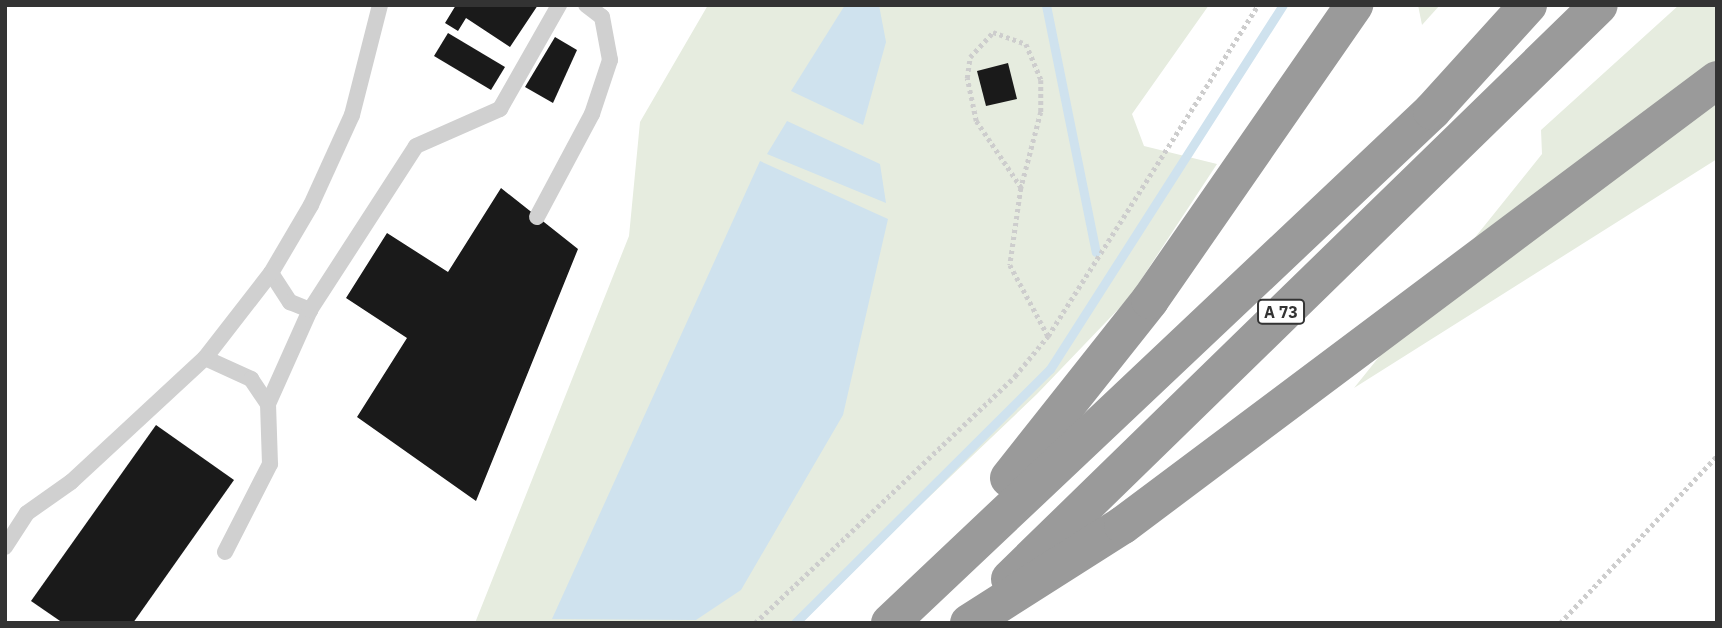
<!DOCTYPE html>
<html>
<head>
<meta charset="utf-8">
<style>
  body { margin:0 }
  #map { position:relative; width:1722px; height:628px; overflow:hidden; background:#fff; font-family:"IBM Plex Sans",sans-serif }
  div>[style] { position:absolute }
  .green>* { inset:0; background:#e6ecdf }
  .water>* { inset:0; background:#cfe2ee }
  .stream>* { height:9px; margin:-4.5px; padding:0 4.5px; transform-origin:4.5px; border-radius:4.5px; background:#cfe2ee }
  .building>* { inset:0; background:#1a1a1a }
  .path>* { height:4.5px; margin-top:-2.25px; transform-origin:0; background:repeating-linear-gradient(90deg,#cdcdcd 0 3.5px,transparent 0 7px) }
  .service>* { height:16px; margin:-8px; padding:0 8px; transform-origin:8px; border-radius:8px; background:#d0d0d0 }
  .motorway>* { height:38px; margin:-19px; padding:0 19px; transform-origin:19px; border-radius:19px; background:#9a9a9a }
  span { translate:-50% -50%; white-space:nowrap; text-align:center; line-height:1.15; -webkit-text-stroke:7px #fff; paint-order:stroke }
  .shield-label span { padding:2px 5px; background:#fff; border:2px solid; border-radius:5px; -webkit-text-stroke-width:0 }
  .shield-label { font-size:16px; color:#333; font-weight:700 }
  .frame { position:absolute; inset:0; border:7px solid #333; pointer-events:none }
</style>
</head>
<body>
<div id="map">
  <div class="green">
    <div style="clip-path:polygon(708px 5px,1209px 5px,1132px 114px,1144px 146px,1217px 164px,1129px 298px,1037px 394px,797px 623px,475px 623px,629px 236px,640px 122px)"></div>
    <div style="clip-path:polygon(1418px 5px,1440px 5px,1422px 25px)"></div>
    <div style="clip-path:polygon(1679px 5px,1717px 5px,1717px 159px,1354px 388px,1542px 154px,1541px 130px)"></div>
  </div>
  <div class="water">
    <div style="clip-path:polygon(845px 5px,879px 5px,886px 42px,863px 125px,791px 91px)"></div>
    <div style="clip-path:polygon(787px 121px,880px 164px,886px 203px,767px 154px)"></div>
    <div style="clip-path:polygon(760px 161px,888px 219px,843px 415px,741px 590px,696px 620px,552px 619px)"></div>
  </div>
  <div class="stream">
    <div style="left:1046px;top:5px;width:252px;rotate:78.6deg"></div>
    <div style="left:795px;top:623px;width:360px;rotate:-44.9deg"></div>
    <div style="left:1050px;top:369px;width:432px;rotate:-57.4deg"></div>
  </div>
  <div class="building">
    <div style="clip-path:polygon(456px 5px,538px 5px,510px 47px,466px 18px,458px 31px,445px 23px)"></div>
    <div style="clip-path:polygon(448px 33px,505px 67px,491px 90px,434px 56px)"></div>
    <div style="clip-path:polygon(555px 37px,577px 50px,553px 103px,525px 87px)"></div>
    <div style="clip-path:polygon(1008px 63px,1017px 99px,986px 106px,977px 71px)"></div>
    <div style="clip-path:polygon(501px 188px,578px 249px,476px 501px,357px 417px,407px 338px,346px 298px,387px 233px,448px 272px)"></div>
    <div style="clip-path:polygon(156px 425px,234px 480px,133px 623px,63px 623px,31px 601px)"></div>
  </div>
  <div class="path">
    <div style="left:1021px;top:188px;width:81px;rotate:-123.9deg"></div>
    <div style="left:976px;top:121px;width:44px;rotate:-101.8deg"></div>
    <div style="left:967px;top:78px;width:21px;rotate:-82deg"></div>
    <div style="left:970px;top:57px;width:34px;rotate:-47deg"></div>
    <div style="left:993px;top:32px;width:35px;rotate:20deg"></div>
    <div style="left:1026px;top:44px;width:39px;rotate:67deg"></div>
    <div style="left:1041px;top:80px;width:32px;rotate:90deg"></div>
    <div style="left:1041px;top:112px;width:79px;rotate:104.7deg"></div>
    <div style="left:1021px;top:188px;width:78px;rotate:98.1deg"></div>
    <div style="left:1010px;top:265px;width:81px;rotate:61.8deg"></div>
    <div style="left:755px;top:623px;width:359px;rotate:-43.5deg"></div>
    <div style="left:1015px;top:376px;width:52px;rotate:-50.5deg"></div>
    <div style="left:1048px;top:336px;width:392px;rotate:-57.6deg"></div>
    <div style="left:1560px;top:623px;width:229px;rotate:-46.8deg"></div>
  </div>
  <div class="service">
    <div style="left:537px;top:217px;width:117px;rotate:-61.9deg"></div>
    <div style="left:592px;top:114px;width:57px;rotate:-71.6deg"></div>
    <div style="left:610px;top:60px;width:44px;rotate:-100.5deg"></div>
    <div style="left:602px;top:17px;width:20px;rotate:-143deg"></div>
    <div style="left:271px;top:273px;width:35px;rotate:57deg"></div>
    <div style="left:290px;top:302px;width:22px;rotate:22deg"></div>
    <div style="left:205px;top:358px;width:51px;rotate:24.5deg"></div>
    <div style="left:251px;top:379px;width:30px;rotate:56deg"></div>
    <div style="left:5px;top:547px;width:40px;rotate:-57.1deg"></div>
    <div style="left:27px;top:513px;width:54px;rotate:-35.2deg"></div>
    <div style="left:71px;top:482px;width:183px;rotate:-42.8deg"></div>
    <div style="left:205px;top:358px;width:108px;rotate:-52.2deg"></div>
    <div style="left:271px;top:273px;width:79px;rotate:-59.5deg"></div>
    <div style="left:311px;top:205px;width:99px;rotate:-65.5deg"></div>
    <div style="left:352px;top:115px;width:114px;rotate:-75.7deg"></div>
    <div style="left:225px;top:552px;width:99px;rotate:-62.9deg"></div>
    <div style="left:270px;top:464px;width:60px;rotate:-91.9deg"></div>
    <div style="left:268px;top:404px;width:103px;rotate:-65.9deg"></div>
    <div style="left:310px;top:310px;width:195px;rotate:-57.1deg"></div>
    <div style="left:416px;top:146px;width:92px;rotate:-23.8deg"></div>
    <div style="left:500px;top:109px;width:120px;rotate:-60.4deg"></div>
  </div>
  <div class="motorway">
    <div style="left:1009px;top:478px;width:227px;rotate:-51.6deg"></div>
    <div style="left:1150px;top:300px;width:359px;rotate:-55.3deg"></div>
    <div style="left:1010px;top:579px;width:822px;rotate:-44.26deg"></div>
    <div style="left:890px;top:623px;width:746px;rotate:-43.37deg"></div>
    <div style="left:1432px;top:111px;width:143px;rotate:-47.8deg"></div>
    <div style="left:969px;top:623px;width:183px;rotate:-32.5deg"></div>
    <div style="left:1123px;top:525px;width:742px;rotate:-36.84deg"></div>
  </div>
  <div class="shield-label">
    <span style="left:1281px;top:312px">A 73</span>
  </div>
  <div class="frame"></div>
</div>
</body>
</html>
